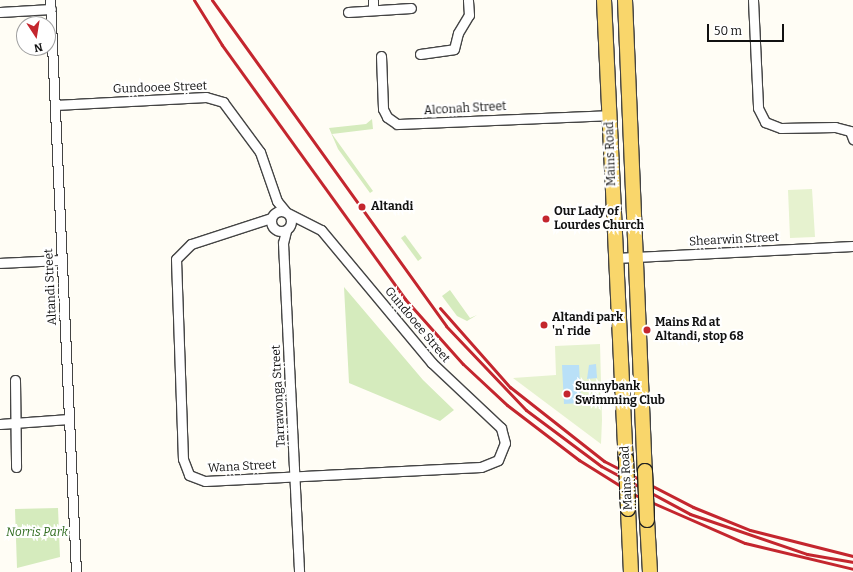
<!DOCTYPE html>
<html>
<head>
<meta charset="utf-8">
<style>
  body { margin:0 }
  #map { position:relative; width:853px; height:572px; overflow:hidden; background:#fffdf5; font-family:Bitter,serif }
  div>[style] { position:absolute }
  .green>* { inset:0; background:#d5ebbd }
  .pitch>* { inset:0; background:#e6f2cf }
  .water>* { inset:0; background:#b9e0f7 }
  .roads { filter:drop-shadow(1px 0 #444) drop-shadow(-1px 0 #444) drop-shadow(0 1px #444) drop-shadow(0 -1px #444) }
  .minor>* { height:9px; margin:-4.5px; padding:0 4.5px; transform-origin:4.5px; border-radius:4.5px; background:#fff }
  .minor>.ring { margin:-4.5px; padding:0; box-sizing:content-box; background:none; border:9px solid #fff; border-radius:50% }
  .primary>* { height:14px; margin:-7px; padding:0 7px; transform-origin:7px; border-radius:7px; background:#f9d66b }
  .rail>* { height:3px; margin:-1.5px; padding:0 1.5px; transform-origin:1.5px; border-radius:1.5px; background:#c4262e }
  .bridges { filter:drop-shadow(1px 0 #222) drop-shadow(-1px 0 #222) drop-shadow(0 1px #222) drop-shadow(0 -1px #222) }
  .primary-bridge>* { height:14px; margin:-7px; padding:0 7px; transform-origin:7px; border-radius:7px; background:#f9d66b }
  .dots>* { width:11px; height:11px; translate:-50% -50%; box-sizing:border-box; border:2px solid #fff; border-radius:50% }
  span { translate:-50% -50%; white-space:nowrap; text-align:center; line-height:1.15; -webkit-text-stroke:4px #fff; paint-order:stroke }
  .street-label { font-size:12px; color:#111 }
  .poi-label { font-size:12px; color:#111; font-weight:700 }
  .left { translate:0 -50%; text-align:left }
  .park-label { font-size:12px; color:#2f6b1f; font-style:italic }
  .north { position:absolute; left:16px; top:16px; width:40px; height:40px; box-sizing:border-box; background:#fff; border:1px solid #a0a0a0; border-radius:50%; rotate:168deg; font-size:11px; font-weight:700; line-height:16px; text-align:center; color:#111 }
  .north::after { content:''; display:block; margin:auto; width:14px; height:18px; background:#c4262e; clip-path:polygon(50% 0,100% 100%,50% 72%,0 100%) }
  .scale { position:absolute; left:707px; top:24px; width:77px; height:18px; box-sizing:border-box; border:2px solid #111; border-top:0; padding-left:5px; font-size:12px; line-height:14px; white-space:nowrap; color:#111; -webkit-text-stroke:3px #fff; paint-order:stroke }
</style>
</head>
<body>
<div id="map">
  <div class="green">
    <div style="clip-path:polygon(372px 119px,373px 129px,332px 134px,373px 191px,370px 193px,338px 149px,329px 128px,366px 124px)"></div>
    <div style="clip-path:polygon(405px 235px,422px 258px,418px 261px,401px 238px)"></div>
    <div style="clip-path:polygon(344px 287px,423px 380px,454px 410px,440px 421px,349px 383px)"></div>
    <div style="clip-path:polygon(450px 290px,470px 318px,477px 315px,467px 321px,457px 316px,442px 296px)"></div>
    <div style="clip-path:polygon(58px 508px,60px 557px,17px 568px,15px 509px)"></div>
  </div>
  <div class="pitch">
    <div style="clip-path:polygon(812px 189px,815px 237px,790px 238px,788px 190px)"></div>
    <div style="clip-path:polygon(600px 344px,602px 420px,601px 444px,513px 378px,556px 375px,555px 346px)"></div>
  </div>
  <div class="water">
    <div style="clip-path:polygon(596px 364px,597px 378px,587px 379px,589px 365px)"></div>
    <div style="clip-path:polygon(562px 365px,579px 365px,581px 403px,564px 404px)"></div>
  </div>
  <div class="roads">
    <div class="minor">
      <div style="left:50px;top:0;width:573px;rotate:87.4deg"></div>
      <div style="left:373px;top:0;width:10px;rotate:90deg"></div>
      <div style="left:753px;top:0;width:108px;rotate:87.3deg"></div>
      <div style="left:758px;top:108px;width:16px;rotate:63deg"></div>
      <div style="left:765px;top:122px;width:17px;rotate:21deg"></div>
      <div style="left:781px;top:128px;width:54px;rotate:-1.1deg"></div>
      <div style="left:835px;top:127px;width:16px;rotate:15deg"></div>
      <div style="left:850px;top:131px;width:9px;rotate:69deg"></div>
      <div style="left:0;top:12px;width:51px;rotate:-3.4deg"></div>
      <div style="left:348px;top:12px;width:63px;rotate:-3.6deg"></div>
      <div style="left:420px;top:54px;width:34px;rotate:-8deg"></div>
      <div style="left:454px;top:49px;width:16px;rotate:-76deg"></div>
      <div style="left:458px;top:33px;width:21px;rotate:-59deg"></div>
      <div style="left:469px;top:15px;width:15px;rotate:-94deg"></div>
      <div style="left:381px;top:56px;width:53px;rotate:87.8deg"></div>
      <div style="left:383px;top:109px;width:9px;rotate:63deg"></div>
      <div style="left:387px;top:117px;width:12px;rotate:35deg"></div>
      <div style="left:397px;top:124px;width:212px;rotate:-2.4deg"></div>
      <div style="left:55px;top:105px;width:151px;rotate:-3deg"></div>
      <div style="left:206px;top:97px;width:18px;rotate:16deg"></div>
      <div style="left:223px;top:102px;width:62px;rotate:53.5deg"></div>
      <div style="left:260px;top:152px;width:52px;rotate:70.9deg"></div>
      <div style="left:277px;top:201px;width:13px;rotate:51deg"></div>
      <div class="ring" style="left:271px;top:211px;width:11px;height:11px"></div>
      <div style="left:271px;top:218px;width:84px;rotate:162deg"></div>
      <div style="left:191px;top:244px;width:21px;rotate:135deg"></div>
      <div style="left:176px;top:259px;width:200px;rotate:88deg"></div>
      <div style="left:183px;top:459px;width:17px;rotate:69deg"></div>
      <div style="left:189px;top:475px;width:17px;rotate:21deg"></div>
      <div style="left:205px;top:481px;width:276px;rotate:-2.9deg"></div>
      <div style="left:481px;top:467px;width:18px;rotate:-22deg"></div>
      <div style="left:498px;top:460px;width:18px;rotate:-68deg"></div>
      <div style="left:505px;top:443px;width:16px;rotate:-105deg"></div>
      <div style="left:501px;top:428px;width:95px;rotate:-136.7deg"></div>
      <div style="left:432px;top:363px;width:173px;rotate:-129.8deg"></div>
      <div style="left:321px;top:230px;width:37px;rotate:-153deg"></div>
      <div style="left:286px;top:231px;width:12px;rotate:104deg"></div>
      <div style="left:283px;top:243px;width:329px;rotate:87.2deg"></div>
      <div style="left:615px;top:258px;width:238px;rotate:-2.9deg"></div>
      <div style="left:0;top:263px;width:62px;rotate:-2.8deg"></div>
      <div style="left:15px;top:380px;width:87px;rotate:89.3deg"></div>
      <div style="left:0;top:424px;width:69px;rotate:-4.1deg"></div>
    </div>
    <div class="primary">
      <div style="left:604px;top:0;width:460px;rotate:87.3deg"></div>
      <div style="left:625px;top:0;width:471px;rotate:87.6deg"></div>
      <div style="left:628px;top:509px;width:63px;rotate:87.3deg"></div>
      <div style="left:647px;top:520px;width:52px;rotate:86.7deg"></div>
    </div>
  </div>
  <div class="rail">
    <div style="left:194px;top:0;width:53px;rotate:58.1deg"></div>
    <div style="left:222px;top:45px;width:313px;rotate:54.2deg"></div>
    <div style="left:405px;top:299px;width:87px;rotate:48.3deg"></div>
    <div style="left:463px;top:364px;width:60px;rotate:43deg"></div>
    <div style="left:507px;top:405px;width:91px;rotate:37.4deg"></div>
    <div style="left:579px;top:460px;width:66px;rotate:32deg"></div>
    <div style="left:635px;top:495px;width:120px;rotate:23.6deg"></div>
    <div style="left:745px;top:543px;width:111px;rotate:13.5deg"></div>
    <div style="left:212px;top:0;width:401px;rotate:54.3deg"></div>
    <div style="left:446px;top:326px;width:116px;rotate:46.4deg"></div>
    <div style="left:526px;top:410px;width:94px;rotate:36.7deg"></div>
    <div style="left:601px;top:466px;width:101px;rotate:28.3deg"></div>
    <div style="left:690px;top:514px;width:124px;rotate:18.9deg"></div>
    <div style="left:807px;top:554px;width:47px;rotate:9.9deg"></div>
    <div style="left:440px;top:308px;width:106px;rotate:48.5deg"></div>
    <div style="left:510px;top:387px;width:120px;rotate:38.2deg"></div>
    <div style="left:604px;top:461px;width:100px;rotate:27.3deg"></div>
    <div style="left:693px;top:507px;width:61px;rotate:22deg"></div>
    <div style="left:750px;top:530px;width:106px;rotate:14.2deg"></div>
  </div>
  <div class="bridges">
    <div class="primary-bridge">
      <div style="left:626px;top:459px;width:50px;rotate:87.7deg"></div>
      <div style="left:645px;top:471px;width:49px;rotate:87.7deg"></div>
    </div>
  </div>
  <div class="dots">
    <div style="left:362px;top:207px;background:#c4262e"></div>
    <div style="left:546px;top:219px;background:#c4262e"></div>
    <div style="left:544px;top:325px;background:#c4262e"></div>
    <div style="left:647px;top:330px;background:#c4262e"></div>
    <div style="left:567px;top:394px;background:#c4262e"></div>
  </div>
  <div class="street-label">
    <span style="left:160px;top:88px;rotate:-2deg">Gundooee Street</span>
    <span style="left:465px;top:109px;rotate:-3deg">Alconah Street</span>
    <span style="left:611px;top:154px;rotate:-92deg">Mains Road</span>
    <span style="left:734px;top:240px;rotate:-3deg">Shearwin Street</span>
    <span style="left:51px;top:287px;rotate:-93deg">Altandi Street</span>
    <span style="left:417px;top:325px;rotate:50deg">Gundooee Street</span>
    <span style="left:279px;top:396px;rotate:-93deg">Tarrawonga Street</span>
    <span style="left:242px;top:467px;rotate:-3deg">Wana Street</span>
    <span style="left:627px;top:478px;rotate:-93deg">Mains Road</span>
  </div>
  <div class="poi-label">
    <span class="left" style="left:371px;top:207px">Altandi</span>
    <span class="left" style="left:554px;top:219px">Our Lady of<br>Lourdes Church</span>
    <span class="left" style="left:552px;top:325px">Altandi park<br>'n' ride</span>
    <span class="left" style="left:655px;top:330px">Mains Rd at<br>Altandi, stop 68</span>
    <span class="left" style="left:575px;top:394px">Sunnybank<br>Swimming Club</span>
  </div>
  <div class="park-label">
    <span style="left:37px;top:533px">Norris Park</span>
  </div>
  <div class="north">N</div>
  <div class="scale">50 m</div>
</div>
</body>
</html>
